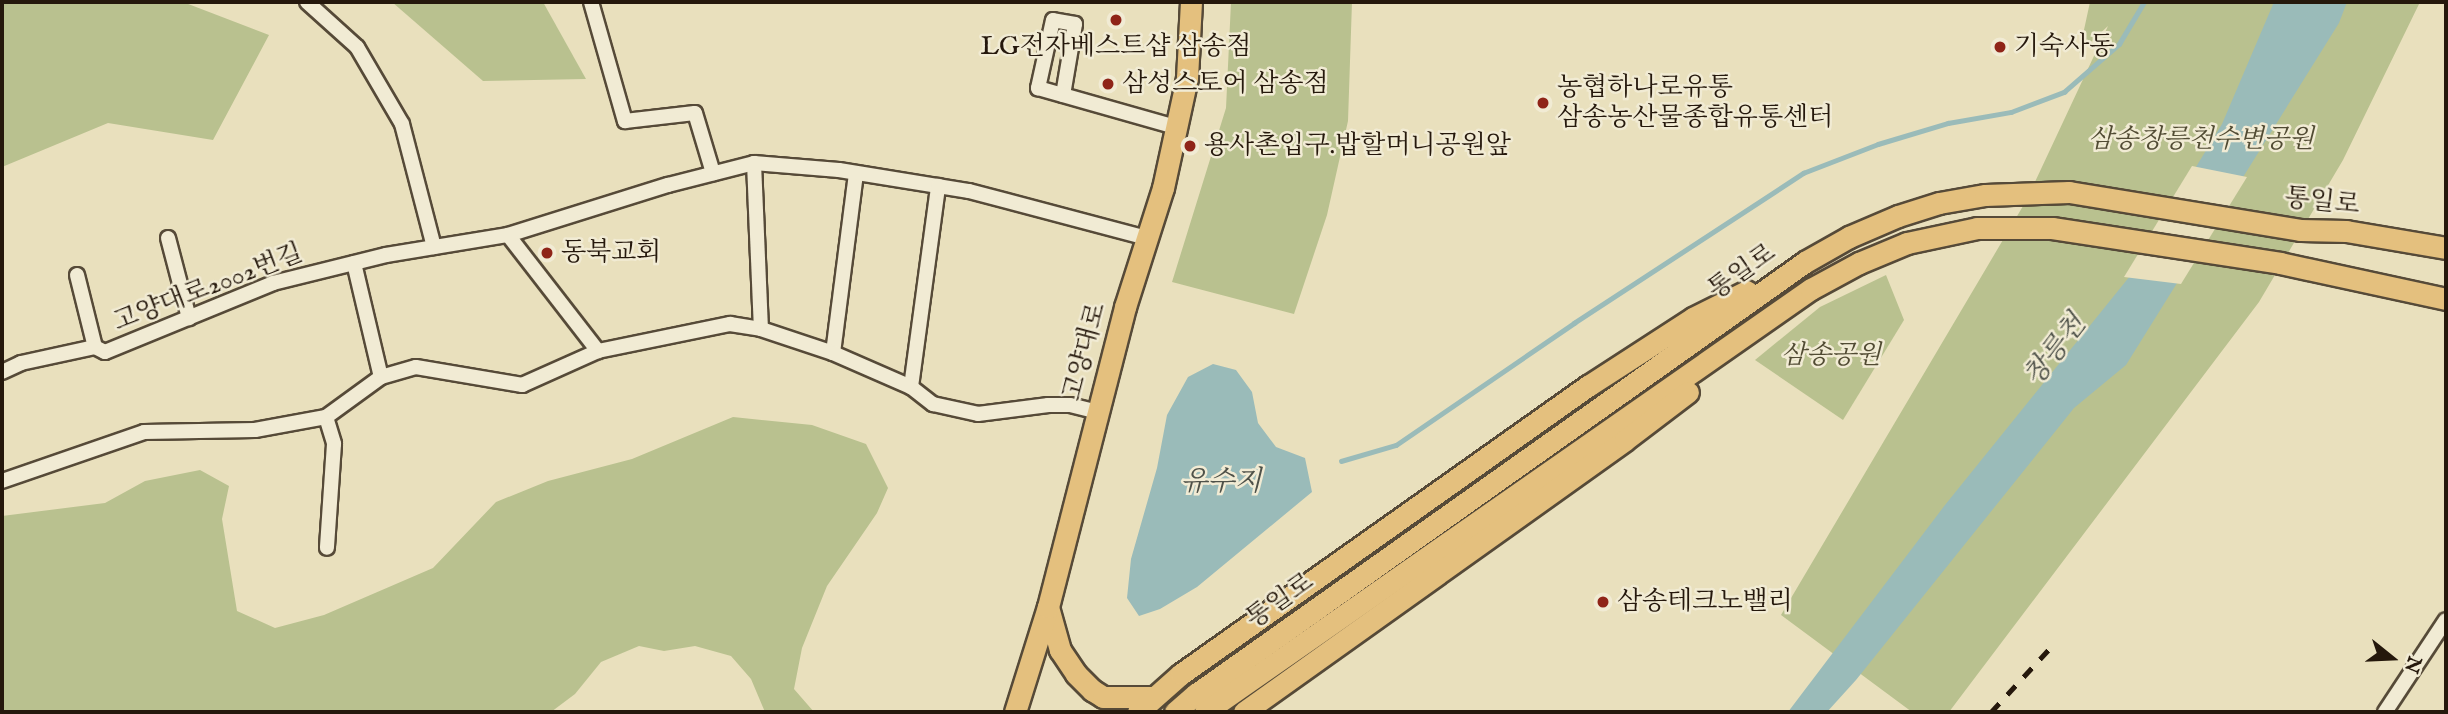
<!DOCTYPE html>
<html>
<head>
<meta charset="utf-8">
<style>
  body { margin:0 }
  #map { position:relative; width:2448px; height:714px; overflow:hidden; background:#e9e0bd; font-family:"IM FELL English","Noto Serif KR",serif }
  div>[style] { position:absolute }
  .green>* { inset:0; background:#b9c18f }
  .water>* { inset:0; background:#9abbb9 }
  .pier>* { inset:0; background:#e9e0bd }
  .stream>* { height:4.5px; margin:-2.25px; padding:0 2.25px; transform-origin:2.25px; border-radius:2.25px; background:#9abbb9 }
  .roads { filter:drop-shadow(2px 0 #564a38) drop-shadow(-2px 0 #564a38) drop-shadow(0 2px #564a38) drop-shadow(0 -2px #564a38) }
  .street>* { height:14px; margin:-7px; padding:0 7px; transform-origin:7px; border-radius:7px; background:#f1ebd4 }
  .primary>* { height:21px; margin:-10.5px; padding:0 10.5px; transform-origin:10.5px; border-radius:10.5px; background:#e4c07e }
  .rail>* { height:4.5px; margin-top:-2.25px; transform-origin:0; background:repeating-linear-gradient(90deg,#25180c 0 12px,transparent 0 24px) }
  .dots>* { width:19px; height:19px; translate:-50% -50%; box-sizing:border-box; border:4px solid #f1ebd4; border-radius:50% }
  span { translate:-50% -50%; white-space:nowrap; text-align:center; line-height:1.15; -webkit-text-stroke:5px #f1ebd4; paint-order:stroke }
  .poi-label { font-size:26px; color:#25180c }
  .left { translate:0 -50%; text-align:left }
  .park-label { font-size:26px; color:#514b33; font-style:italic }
  .street-label { font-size:26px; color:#25180c }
  .water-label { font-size:28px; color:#4e5149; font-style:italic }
  .frame { position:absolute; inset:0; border:4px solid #25180c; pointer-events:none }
  .north { position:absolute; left:2357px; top:623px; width:70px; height:70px; -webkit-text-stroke:5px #f1ebd4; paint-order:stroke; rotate:108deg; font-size:19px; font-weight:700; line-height:28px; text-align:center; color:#25180c }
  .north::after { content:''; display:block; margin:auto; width:24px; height:32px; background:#25180c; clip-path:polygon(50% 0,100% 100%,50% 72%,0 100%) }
</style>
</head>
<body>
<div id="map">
  <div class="green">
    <div style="clip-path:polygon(2px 2px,183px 2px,269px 35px,213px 140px,108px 123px,2px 167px)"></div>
    <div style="clip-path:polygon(392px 2px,543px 2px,586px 79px,483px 81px)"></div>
    <div style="clip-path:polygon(1231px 2px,1352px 2px,1348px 121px,1327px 215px,1294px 314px,1172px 282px,1226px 108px)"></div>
    <div style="clip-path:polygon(2090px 2px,2420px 2px,2343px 160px,2259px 302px,1949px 712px,1912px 712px,1781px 615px,2026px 201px,2108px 26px,2079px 53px)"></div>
    <div style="clip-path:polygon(1886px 275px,1904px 320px,1843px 420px,1755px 360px,1820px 307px)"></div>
    <div style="clip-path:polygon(733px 417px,812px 425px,866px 444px,888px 488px,877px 513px,827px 586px,802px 648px,794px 689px,814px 712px,765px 712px,751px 679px,731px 656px,695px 646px,664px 651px,639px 646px,601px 662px,575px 694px,551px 712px,2px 712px,2px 516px,105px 503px,145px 481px,200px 470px,229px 486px,222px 519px,237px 611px,275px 628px,324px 615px,433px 568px,496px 502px,548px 481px,632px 459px)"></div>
  </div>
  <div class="water">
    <div style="clip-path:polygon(2274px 2px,2347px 2px,2339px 23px,2126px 365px,2074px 408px,1856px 680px,1827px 712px,1788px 712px,1945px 505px,2130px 276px,2222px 124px)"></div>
    <div style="clip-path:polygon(1213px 364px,1236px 370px,1252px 392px,1258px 423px,1276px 447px,1305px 458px,1312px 492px,1197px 587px,1160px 609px,1139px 616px,1127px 598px,1131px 559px,1157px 468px,1167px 415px,1188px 377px)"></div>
  </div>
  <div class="pier">
    <div style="clip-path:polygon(2192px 166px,2247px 177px,2181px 284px,2124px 277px)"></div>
  </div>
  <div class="stream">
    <div style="left:1341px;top:461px;width:57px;rotate:-16.2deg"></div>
    <div style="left:1396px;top:445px;width:216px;rotate:-34.4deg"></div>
    <div style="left:1574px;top:323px;width:274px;rotate:-33.2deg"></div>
    <div style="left:1803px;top:173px;width:80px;rotate:-21.1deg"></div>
    <div style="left:1878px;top:144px;width:73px;rotate:-16.7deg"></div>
    <div style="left:1948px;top:123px;width:64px;rotate:-9.9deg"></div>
    <div style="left:2011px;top:112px;width:57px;rotate:-20.7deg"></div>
    <div style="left:2064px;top:92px;width:73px;rotate:-41.1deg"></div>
    <div style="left:2119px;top:44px;width:49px;rotate:-59.2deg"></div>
  </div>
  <div class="roads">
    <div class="street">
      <div style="left:307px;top:2px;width:67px;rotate:42deg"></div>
      <div style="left:357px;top:47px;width:89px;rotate:59.7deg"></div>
      <div style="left:402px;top:124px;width:127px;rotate:75.4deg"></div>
      <div style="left:591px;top:2px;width:124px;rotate:74.1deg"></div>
      <div style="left:625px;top:121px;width:70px;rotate:-6.5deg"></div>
      <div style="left:695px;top:113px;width:63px;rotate:73.3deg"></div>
      <div style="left:1063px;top:95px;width:72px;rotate:-80.4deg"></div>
      <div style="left:1075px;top:24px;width:22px;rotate:-170deg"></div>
      <div style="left:1053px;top:20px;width:70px;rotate:102.4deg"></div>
      <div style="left:1038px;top:88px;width:143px;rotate:15.8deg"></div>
      <div style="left:754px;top:163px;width:166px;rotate:87.6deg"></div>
      <div style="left:508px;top:235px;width:147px;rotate:52.2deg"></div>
      <div style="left:168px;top:238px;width:83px;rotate:75.3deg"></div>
      <div style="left:354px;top:263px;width:117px;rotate:76.7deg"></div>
      <div style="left:77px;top:275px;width:74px;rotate:76deg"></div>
      <div style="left:833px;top:353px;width:181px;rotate:-82.7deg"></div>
      <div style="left:2px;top:372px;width:21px;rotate:-25deg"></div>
      <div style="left:21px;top:363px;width:76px;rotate:-12.2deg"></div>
      <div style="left:95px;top:347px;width:11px;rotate:27deg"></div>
      <div style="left:105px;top:352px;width:182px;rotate:-22.3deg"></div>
      <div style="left:273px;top:283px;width:116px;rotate:-13.9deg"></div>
      <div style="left:386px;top:255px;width:124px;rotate:-9.3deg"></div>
      <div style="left:508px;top:235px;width:168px;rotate:-17.4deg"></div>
      <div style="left:668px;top:185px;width:89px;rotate:-14.3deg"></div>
      <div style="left:754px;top:163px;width:85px;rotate:4.7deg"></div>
      <div style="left:839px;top:170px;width:132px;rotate:9.2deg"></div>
      <div style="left:969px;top:191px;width:184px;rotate:14.8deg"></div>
      <div style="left:911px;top:387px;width:203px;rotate:-82.3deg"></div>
      <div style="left:326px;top:417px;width:28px;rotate:73deg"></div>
      <div style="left:334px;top:444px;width:104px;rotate:93.9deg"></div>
      <div style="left:2px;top:481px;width:150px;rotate:-19deg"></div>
      <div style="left:144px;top:432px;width:111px;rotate:-1deg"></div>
      <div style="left:255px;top:430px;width:72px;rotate:-10.4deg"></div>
      <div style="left:326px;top:417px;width:68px;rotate:-36deg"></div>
      <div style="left:381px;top:377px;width:36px;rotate:-16deg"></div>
      <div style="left:416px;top:367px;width:108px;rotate:9.6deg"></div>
      <div style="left:522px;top:385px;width:83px;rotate:-24.1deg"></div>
      <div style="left:598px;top:351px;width:135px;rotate:-11.6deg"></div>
      <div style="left:730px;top:324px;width:31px;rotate:9deg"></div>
      <div style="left:761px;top:329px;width:76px;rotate:18.4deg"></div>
      <div style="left:833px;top:353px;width:85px;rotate:23.6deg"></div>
      <div style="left:911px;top:387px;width:28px;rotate:38deg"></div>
      <div style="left:933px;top:404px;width:46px;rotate:12.5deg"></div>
      <div style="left:978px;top:414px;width:71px;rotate:-7.3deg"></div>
      <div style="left:1048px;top:405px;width:22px"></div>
      <div style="left:1070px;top:405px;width:29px;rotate:14deg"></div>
      <div style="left:2385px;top:712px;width:110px;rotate:-56.5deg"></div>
    </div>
    <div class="primary">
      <div style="left:1048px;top:607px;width:45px;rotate:74.4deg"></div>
      <div style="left:1060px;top:650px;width:29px;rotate:56deg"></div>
      <div style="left:1076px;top:674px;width:23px;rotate:45deg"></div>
      <div style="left:1092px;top:690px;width:13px;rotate:32deg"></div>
      <div style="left:1103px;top:697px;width:50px"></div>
      <div style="left:1015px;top:712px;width:110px;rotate:-72.6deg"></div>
      <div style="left:1048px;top:607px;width:310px;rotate:-75.6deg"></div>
      <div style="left:1125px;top:307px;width:125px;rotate:-72.3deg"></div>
      <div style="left:1163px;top:188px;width:113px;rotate:-77.7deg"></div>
      <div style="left:1187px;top:78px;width:76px;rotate:-87deg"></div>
      <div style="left:1138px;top:712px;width:57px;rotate:-41.5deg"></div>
      <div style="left:1181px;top:674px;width:499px;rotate:-35.3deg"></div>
      <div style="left:1588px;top:386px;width:125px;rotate:-32.9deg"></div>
      <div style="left:1693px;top:318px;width:60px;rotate:-26.6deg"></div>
      <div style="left:1175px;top:712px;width:28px;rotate:-41deg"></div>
      <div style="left:1196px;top:694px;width:747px;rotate:-35.35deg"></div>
      <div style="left:1805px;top:262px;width:51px;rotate:-29.6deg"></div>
      <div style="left:1849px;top:237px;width:53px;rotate:-23.2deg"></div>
      <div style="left:1898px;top:216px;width:43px;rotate:-17.6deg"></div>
      <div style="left:1939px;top:203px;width:47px;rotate:-9.9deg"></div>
      <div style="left:1985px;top:195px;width:84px;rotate:-2deg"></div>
      <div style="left:2069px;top:192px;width:234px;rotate:9.3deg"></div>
      <div style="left:2300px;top:230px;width:46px;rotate:1.2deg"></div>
      <div style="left:2346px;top:231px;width:101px;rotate:9.6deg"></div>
      <div style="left:1205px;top:712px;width:739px;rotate:-34.92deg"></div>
      <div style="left:1811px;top:289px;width:55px;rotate:-28.4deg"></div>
      <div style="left:1859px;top:263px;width:52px;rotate:-22.6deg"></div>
      <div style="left:1907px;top:243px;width:72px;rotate:-12.1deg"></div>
      <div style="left:1977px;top:228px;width:75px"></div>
      <div style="left:2052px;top:228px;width:231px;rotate:8.7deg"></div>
      <div style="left:2280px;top:263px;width:170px;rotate:12.2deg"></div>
      <div style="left:1244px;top:712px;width:468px;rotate:-35.5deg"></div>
      <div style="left:1625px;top:440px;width:79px;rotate:-37.3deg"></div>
    </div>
  </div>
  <div class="rail">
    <div style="left:1991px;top:712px;width:90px;rotate:-47.3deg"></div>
  </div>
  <div class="dots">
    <div style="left:1116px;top:20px;background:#8f2418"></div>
    <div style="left:2000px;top:47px;background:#8f2418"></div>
    <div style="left:1108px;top:84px;background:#8f2418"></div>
    <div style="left:1543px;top:103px;background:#8f2418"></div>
    <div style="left:1190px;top:146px;background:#8f2418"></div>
    <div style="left:547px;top:253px;background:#8f2418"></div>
    <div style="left:1603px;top:602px;background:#8f2418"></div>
  </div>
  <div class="poi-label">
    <span style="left:1116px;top:47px">LG전자베스트샵 삼송점</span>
    <span class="left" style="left:2014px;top:47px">기숙사동</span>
    <span class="left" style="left:1122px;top:84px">삼성스토어 삼송점</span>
    <span class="left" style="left:1557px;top:103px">농협하나로유통<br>삼송농산물종합유통센터</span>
    <span class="left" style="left:1204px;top:146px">용사촌입구.밥할머니공원앞</span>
    <span class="left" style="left:561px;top:253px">동북교회</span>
    <span class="left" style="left:1617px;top:602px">삼송테크노밸리</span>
  </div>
  <div class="park-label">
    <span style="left:2201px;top:140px">삼송창릉천수변공원</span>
    <span style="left:1831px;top:356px">삼송공원</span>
  </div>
  <div class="street-label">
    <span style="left:2322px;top:202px;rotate:6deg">통일로</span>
    <span style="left:1742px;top:272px;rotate:-35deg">통일로</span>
    <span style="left:208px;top:288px;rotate:-21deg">고양대로2002번길</span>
    <span style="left:1085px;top:352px;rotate:-75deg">고양대로</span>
    <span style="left:1280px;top:601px;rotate:-35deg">통일로</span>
  </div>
  <div class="water-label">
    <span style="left:2056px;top:351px;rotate:-52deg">창릉천</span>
    <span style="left:1221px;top:483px">유수지</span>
  </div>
  <div class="frame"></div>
  <div class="north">N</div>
</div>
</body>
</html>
